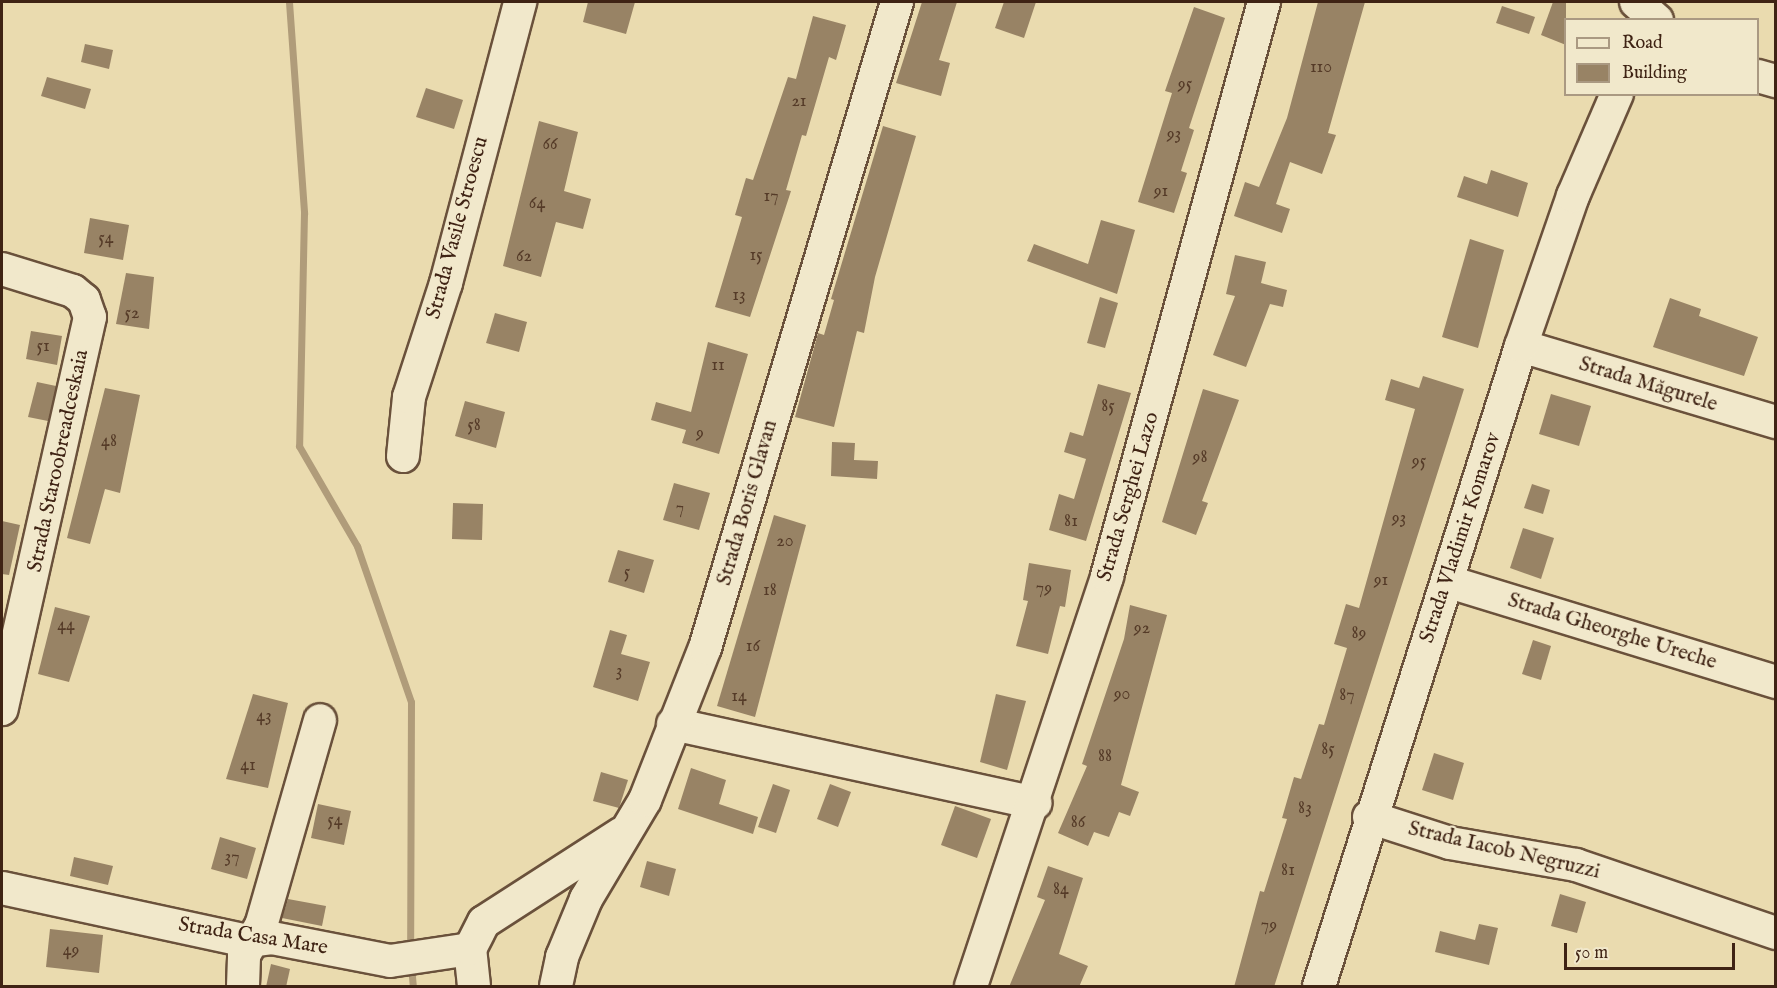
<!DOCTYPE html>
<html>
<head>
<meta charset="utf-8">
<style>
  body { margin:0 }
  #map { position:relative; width:1777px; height:988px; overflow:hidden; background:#eadbaf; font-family:"IM FELL English",serif }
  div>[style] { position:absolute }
  .stream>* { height:7px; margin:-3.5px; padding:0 3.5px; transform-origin:3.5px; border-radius:3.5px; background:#b09c7a }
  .building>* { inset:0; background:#988365 }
  .roads { filter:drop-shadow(2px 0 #6a513b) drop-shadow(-2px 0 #6a513b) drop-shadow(0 2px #6a513b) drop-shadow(0 -2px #6a513b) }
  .minor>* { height:32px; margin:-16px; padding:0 16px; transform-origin:16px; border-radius:16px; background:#f1e8cb }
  span { translate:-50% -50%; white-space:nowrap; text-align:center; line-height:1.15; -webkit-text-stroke:4.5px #f1e8cb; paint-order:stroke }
  .number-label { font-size:18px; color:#553b28 }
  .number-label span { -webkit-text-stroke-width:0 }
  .street-label { font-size:21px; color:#3f2314 }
  .frame { position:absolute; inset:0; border:3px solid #3f2314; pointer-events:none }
  .legend { position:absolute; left:1564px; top:18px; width:195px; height:78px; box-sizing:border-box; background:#f1e8cb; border:2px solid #aa9982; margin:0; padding:8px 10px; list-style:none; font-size:18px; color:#3f2314 }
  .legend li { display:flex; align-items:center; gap:12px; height:30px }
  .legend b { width:30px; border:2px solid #aa9982 }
  .scale { position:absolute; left:1564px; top:943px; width:171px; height:27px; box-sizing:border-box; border:3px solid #3f2314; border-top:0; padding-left:8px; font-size:18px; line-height:21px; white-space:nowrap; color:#3f2314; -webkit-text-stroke:4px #f1e8cb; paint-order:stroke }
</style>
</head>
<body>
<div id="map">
  <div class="stream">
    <div style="left:289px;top:2px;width:212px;rotate:85.9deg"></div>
    <div style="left:304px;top:213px;width:233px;rotate:91.2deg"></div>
    <div style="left:299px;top:446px;width:116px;rotate:59.9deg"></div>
    <div style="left:357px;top:546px;width:165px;rotate:70.9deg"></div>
    <div style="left:411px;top:702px;width:249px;rotate:90.2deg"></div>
    <div style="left:411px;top:965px;width:21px;rotate:85deg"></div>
  </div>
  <div class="building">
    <div style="clip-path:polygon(588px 2px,635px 2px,626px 34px,583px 22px)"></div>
    <div style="clip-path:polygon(922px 2px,957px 2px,939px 60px,950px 63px,941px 96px,896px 83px)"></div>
    <div style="clip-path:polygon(1004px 2px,1036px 2px,1024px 38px,995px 28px)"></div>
    <div style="clip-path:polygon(1318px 2px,1365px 2px,1328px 133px,1336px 135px,1322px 174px,1290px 162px,1276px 204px,1290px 209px,1282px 233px,1234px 216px,1245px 182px,1259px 187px,1287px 118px)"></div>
    <div style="clip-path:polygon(1553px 2px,1566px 2px,1566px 45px,1541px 35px)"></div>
    <div style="clip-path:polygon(1502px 6px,1535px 17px,1529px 34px,1496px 23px)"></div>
    <div style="clip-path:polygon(1194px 7px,1225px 18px,1189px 128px,1194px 130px,1181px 171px,1187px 173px,1174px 213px,1138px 202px,1172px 93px,1165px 91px)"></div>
    <div style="clip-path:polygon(813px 16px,846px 25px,836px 60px,829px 57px,806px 136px,802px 135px,786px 190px,791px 191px,750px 317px,715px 307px,742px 217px,735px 215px,746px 178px,753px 180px,788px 77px,796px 79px)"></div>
    <div style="clip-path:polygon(85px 44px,113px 50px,109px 69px,81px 62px)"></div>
    <div style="clip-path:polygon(47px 77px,91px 89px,85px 109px,41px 96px)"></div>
    <div style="clip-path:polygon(426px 88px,463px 100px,454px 129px,416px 117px)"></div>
    <div style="clip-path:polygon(539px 121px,578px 132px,564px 191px,591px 199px,583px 229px,556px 222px,541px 277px,503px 266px)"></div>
    <div style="clip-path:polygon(883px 126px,916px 136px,875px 277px,864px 333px,857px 331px,834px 427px,795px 417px,818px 333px,824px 335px,834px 300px,831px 299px)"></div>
    <div style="clip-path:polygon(1491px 170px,1528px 183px,1518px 217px,1457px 197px,1464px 176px,1487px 184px)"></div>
    <div style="clip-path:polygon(90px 218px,129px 225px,123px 260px,84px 253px)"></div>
    <div style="clip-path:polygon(1101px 220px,1135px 230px,1117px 294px,1027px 261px,1034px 244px,1088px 264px)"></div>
    <div style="clip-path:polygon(1470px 239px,1504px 250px,1478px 348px,1442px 337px)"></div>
    <div style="clip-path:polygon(1235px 255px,1266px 262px,1261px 283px,1287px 290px,1283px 307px,1270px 304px,1246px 367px,1213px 355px,1235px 296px,1226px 294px)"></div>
    <div style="clip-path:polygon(126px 273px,154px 277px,149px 329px,116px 324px)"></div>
    <div style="clip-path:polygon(1100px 297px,1118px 303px,1105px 348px,1087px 343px)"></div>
    <div style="clip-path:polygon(1670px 298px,1701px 309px,1699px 316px,1758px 337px,1744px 376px,1653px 347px)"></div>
    <div style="clip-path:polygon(495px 313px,527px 322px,519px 352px,486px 343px)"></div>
    <div style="clip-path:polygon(31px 331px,62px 336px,57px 365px,26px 359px)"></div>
    <div style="clip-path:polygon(708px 342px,748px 354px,719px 454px,682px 443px,686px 430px,651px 420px,656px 402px,691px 412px)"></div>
    <div style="clip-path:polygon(1423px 376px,1464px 389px,1454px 421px,1274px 987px,1234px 987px,1260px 891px,1264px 892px,1287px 819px,1282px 818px,1294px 777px,1301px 779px,1319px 724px,1324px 725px,1347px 648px,1334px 644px,1346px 604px,1359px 608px,1415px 409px,1385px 400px,1391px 379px,1419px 388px)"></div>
    <div style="clip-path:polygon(37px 382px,56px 386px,48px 421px,28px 417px)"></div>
    <div style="clip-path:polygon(1098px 384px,1131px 393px,1086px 541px,1049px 530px,1059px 494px,1074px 499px,1086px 459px,1064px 452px,1070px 432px,1083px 436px)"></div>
    <div style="clip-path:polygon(105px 388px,140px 395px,120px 493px,105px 489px,90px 544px,67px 538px)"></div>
    <div style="clip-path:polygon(1203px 389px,1239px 400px,1202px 501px,1208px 503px,1196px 535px,1162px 522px)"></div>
    <div style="clip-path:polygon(1551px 394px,1591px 406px,1579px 446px,1539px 434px)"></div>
    <div style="clip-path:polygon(465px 401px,505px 412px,496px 448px,455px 436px)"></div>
    <div style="clip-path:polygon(832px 442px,855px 443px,854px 460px,878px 461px,877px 479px,831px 476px)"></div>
    <div style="clip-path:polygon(674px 483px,710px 493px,699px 530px,663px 520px)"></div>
    <div style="clip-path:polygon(1532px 484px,1550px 490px,1543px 514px,1524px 508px)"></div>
    <div style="clip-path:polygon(453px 503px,483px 504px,482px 540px,452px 539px)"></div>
    <div style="clip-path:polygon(774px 515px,806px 525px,755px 717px,717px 706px)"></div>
    <div style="clip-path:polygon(2px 521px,20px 525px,9px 575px,2px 574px)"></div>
    <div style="clip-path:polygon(1523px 528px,1554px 538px,1541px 579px,1510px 568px)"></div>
    <div style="clip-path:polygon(618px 550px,654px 560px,644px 593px,608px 582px)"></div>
    <div style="clip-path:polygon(1029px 563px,1071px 570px,1065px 607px,1060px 606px,1048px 654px,1016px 646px,1028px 601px,1023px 600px)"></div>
    <div style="clip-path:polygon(1130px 605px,1167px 615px,1121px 785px,1139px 792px,1130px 816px,1119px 812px,1109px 837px,1094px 832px,1088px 846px,1058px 833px,1087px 766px,1082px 764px,1124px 639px)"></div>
    <div style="clip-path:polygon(55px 607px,90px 616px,69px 682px,38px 674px)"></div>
    <div style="clip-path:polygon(610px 630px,627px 635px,621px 654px,650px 662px,638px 701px,593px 687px)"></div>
    <div style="clip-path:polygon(1533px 640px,1551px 646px,1541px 680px,1522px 674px)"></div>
    <div style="clip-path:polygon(253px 694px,288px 703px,268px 788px,226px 779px)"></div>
    <div style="clip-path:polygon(996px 694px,1026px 701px,1007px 770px,980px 762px)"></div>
    <div style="clip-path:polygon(1434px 753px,1464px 763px,1453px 800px,1422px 790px)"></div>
    <div style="clip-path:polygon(691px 768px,726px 780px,719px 804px,758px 817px,753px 834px,678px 809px)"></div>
    <div style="clip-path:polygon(601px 772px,628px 780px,619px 808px,593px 801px)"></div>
    <div style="clip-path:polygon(773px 784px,790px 790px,776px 833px,758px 827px)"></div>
    <div style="clip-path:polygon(830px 784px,851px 792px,838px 827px,817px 819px)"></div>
    <div style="clip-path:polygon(318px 804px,351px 811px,344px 845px,311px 838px)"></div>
    <div style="clip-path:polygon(955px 806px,991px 819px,977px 858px,941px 845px)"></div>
    <div style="clip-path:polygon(220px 837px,256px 848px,247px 879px,211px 869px)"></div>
    <div style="clip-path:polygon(74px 857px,113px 866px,108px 885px,70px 876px)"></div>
    <div style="clip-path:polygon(647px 861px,676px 869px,669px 896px,640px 887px)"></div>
    <div style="clip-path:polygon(1048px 866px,1083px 878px,1059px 954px,1088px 966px,1079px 987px,1009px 987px,1045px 900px,1037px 897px)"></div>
    <div style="clip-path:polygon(1560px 894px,1586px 902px,1577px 933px,1551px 926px)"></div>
    <div style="clip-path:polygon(288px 899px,326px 906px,322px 926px,282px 918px)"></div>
    <div style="clip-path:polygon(1479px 924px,1498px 928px,1489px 965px,1435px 952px,1440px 931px,1475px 940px)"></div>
    <div style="clip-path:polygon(50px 929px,103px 935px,99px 973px,46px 967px)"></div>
    <div style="clip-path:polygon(271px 964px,290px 969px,286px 987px,266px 987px)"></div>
  </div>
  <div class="roads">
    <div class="minor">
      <div style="left:1636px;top:2px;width:28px;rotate:41deg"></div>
      <div style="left:1758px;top:76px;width:19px;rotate:16deg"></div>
      <div style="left:2px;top:269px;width:74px;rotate:17.2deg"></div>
      <div style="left:73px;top:291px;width:14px;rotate:39deg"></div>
      <div style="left:84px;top:300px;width:18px;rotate:71deg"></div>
      <div style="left:90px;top:317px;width:402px;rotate:102.7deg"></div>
      <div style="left:1521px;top:346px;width:266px;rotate:16.6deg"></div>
      <div style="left:403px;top:456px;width:59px;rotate:-84.2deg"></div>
      <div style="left:409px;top:397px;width:120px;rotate:-72deg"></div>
      <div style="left:446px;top:283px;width:291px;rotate:-75.2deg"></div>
      <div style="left:1449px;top:582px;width:342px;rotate:17deg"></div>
      <div style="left:673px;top:724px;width:371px;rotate:12.3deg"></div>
      <div style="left:1369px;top:817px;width:85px;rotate:17.8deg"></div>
      <div style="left:1450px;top:843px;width:128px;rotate:9.9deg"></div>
      <div style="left:1576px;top:865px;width:211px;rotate:18.8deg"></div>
      <div style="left:2px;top:888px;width:252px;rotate:12.2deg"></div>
      <div style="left:248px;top:941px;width:24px;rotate:-7deg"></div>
      <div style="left:272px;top:938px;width:120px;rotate:11deg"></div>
      <div style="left:390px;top:961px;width:81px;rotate:-8.5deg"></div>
      <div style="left:243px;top:986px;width:31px;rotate:-88deg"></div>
      <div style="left:244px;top:955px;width:34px;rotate:-60deg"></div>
      <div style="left:261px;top:926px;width:214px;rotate:-74deg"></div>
      <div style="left:474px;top:986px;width:37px;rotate:-96deg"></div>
      <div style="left:470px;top:949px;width:30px;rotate:-63deg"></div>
      <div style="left:484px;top:922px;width:164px;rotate:-32.8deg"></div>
      <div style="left:556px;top:986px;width:30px;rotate:-78deg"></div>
      <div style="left:562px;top:957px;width:63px;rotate:-67.5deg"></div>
      <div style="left:586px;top:899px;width:115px;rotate:-59.2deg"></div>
      <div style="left:645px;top:800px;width:163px;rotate:-68.5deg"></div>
      <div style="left:705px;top:648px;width:674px;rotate:-73.45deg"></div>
      <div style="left:971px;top:986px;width:432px;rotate:-71.6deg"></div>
      <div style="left:1107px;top:576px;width:595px;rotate:-74.7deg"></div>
      <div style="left:1319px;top:986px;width:671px;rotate:-72.48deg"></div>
      <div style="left:1521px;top:346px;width:159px;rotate:-70.9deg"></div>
      <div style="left:1573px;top:196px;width:111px;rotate:-66.7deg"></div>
    </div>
  </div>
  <div class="number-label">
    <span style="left:1321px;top:68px">110</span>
    <span style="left:1185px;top:85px">95</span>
    <span style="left:799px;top:102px">21</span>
    <span style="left:1174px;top:135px">93</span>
    <span style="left:550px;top:145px">66</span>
    <span style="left:1161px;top:192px">91</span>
    <span style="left:771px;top:197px">17</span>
    <span style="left:537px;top:204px">64</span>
    <span style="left:106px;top:239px">54</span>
    <span style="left:756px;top:256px">15</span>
    <span style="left:524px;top:257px">62</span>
    <span style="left:739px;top:296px">13</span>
    <span style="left:132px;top:314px">52</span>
    <span style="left:43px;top:347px">51</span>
    <span style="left:718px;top:366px">11</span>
    <span style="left:1108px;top:407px">85</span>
    <span style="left:474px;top:426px">58</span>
    <span style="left:700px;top:434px">9</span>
    <span style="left:109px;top:442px">48</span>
    <span style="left:1200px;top:458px">98</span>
    <span style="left:1419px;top:462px">95</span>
    <span style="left:680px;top:509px">7</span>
    <span style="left:1399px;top:519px">93</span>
    <span style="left:1071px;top:522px">81</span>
    <span style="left:785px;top:542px">20</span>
    <span style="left:627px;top:573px">5</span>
    <span style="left:1381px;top:581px">91</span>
    <span style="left:1044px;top:589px">79</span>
    <span style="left:770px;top:591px">18</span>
    <span style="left:66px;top:626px">44</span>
    <span style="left:1142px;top:629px">92</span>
    <span style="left:1359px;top:634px">89</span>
    <span style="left:753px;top:647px">16</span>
    <span style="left:619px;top:672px">3</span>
    <span style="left:1122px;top:695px">90</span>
    <span style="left:1347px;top:696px">87</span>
    <span style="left:739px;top:697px">14</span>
    <span style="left:264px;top:717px">43</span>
    <span style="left:1328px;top:750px">85</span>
    <span style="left:1105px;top:757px">88</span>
    <span style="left:248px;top:766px">41</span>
    <span style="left:1305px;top:809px">83</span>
    <span style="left:335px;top:821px">54</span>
    <span style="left:1078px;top:823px">86</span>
    <span style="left:232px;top:858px">37</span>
    <span style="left:1288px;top:871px">81</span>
    <span style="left:1061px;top:890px">84</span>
    <span style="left:1269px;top:926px">79</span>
    <span style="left:71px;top:951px">49</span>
  </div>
  <div class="street-label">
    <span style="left:458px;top:228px;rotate:-75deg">Strada Vasile Stroescu</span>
    <span style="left:1648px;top:385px;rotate:17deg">Strada Măgurele</span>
    <span style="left:59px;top:461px;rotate:-78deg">Strada Staroobreadceskaia</span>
    <span style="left:1129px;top:497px;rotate:-74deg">Strada Serghei Lazo</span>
    <span style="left:748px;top:503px;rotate:-74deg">Strada Boris Glavan</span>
    <span style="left:1461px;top:538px;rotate:-72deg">Strada Vladimir Komarov</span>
    <span style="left:1612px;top:632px;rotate:17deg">Strada Gheorghe Ureche</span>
    <span style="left:1504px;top:851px;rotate:13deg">Strada Iacob Negruzzi</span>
    <span style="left:253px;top:937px;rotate:9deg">Strada Casa Mare</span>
  </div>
  <div class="frame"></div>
  <ul class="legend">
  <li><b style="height:8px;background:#f1e8cb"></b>Road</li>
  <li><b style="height:16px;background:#988365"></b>Building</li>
  </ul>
  <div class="scale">50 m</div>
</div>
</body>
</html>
